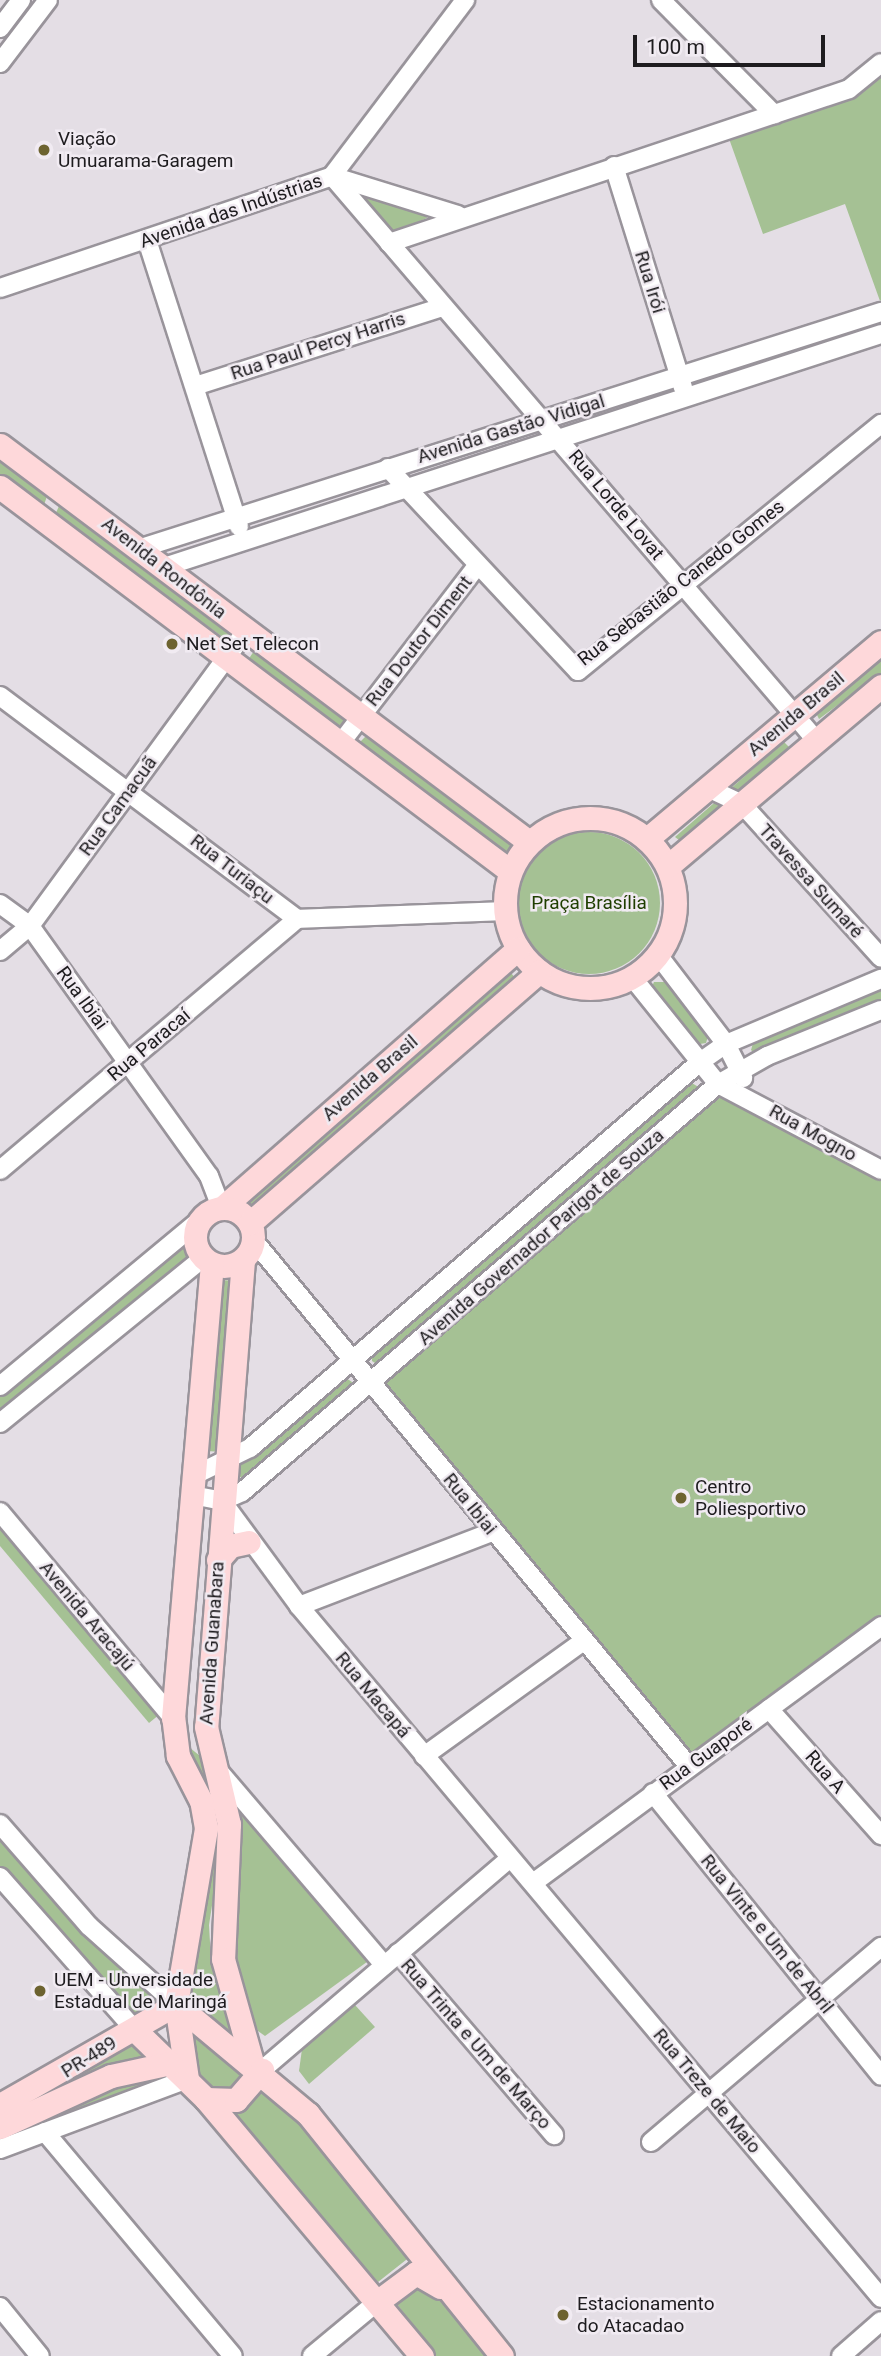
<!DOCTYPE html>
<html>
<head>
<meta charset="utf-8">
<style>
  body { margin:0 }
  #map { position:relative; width:881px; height:2356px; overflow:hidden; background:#e4dee5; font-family:Roboto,sans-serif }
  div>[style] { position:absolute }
  .green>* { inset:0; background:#a5c194 }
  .round { border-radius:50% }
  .roads { filter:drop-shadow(2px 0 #99949b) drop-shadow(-2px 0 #99949b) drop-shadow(0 2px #99949b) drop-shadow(0 -2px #99949b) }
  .minor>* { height:18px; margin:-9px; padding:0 9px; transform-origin:9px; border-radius:9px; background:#fff }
  .major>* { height:23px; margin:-11.5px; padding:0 11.5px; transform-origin:11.5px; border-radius:11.5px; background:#fed8da }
  .major>.ring { margin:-11.5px; padding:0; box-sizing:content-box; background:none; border:23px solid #fed8da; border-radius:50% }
  .dots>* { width:19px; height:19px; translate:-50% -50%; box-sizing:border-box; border:4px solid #f1ebf2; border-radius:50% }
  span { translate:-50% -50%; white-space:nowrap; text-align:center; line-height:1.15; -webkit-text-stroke:5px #f1ebf2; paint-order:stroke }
  .poi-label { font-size:19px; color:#1e1c1f }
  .left { translate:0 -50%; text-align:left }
  .street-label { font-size:19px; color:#1e1c1f }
  .park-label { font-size:19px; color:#1f3e00 }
  .scale { position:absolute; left:633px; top:35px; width:192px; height:32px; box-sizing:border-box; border:4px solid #1e1c1f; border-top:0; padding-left:9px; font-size:21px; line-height:24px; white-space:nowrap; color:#1e1c1f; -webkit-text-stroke:5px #f1ebf2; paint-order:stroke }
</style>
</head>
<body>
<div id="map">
  <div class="green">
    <div style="clip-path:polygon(881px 74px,881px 300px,880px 301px,845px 204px,763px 234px,727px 133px,851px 94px)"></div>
    <div style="clip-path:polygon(362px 195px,426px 215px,427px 218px,391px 233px)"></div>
    <div style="clip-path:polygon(0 456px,48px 493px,44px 505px,0 479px)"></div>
    <div style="clip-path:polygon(60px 504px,233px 632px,227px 640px,54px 517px)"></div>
    <div style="clip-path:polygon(256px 648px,348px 717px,338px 730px,248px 660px)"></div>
    <div style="clip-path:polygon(881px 656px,881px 673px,819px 719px,815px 711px)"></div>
    <div style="clip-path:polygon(369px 733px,515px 845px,505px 857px,356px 746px)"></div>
    <div style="clip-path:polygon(784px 742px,792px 750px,683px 843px,675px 837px)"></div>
    <div class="round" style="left:518px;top:832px;width:142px;height:142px"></div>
    <div style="clip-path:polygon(507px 968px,516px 979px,251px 1206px,242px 1196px)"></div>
    <div style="clip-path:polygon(654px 982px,665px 982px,708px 1036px,706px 1043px,694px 1045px,650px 991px)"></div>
    <div style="clip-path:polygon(881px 990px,881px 1006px,756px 1055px,751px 1050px,754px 1040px)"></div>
    <div style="clip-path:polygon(690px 1082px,702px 1089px,378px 1365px,372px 1361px,372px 1348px)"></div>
    <div style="clip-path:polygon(719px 1093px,881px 1179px,881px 1615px,691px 1754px,385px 1382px)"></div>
    <div style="clip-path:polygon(188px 1239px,194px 1253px,0 1413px,0 1395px)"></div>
    <div style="clip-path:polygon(220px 1280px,238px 1281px,222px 1452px,207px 1451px)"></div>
    <div style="clip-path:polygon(343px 1376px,355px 1384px,245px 1479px,238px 1476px,238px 1463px)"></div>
    <div style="clip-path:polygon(0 1524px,160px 1714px,149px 1723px,0 1546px)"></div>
    <div style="clip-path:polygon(184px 1743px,200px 1756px,212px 1790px,221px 1847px,209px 1925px,211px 1960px,236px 2044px,187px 2003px,215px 1824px)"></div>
    <div style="clip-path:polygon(239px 1802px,371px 1959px,265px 2036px,258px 2031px,233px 1964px)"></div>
    <div style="clip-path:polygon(0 1837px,68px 1919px,160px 2004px,134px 2016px,0 1868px)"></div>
    <div style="clip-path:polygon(355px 2005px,375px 2027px,309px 2084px,299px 2071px,302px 2049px)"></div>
    <div style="clip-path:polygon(190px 2030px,239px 2070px,240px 2086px,216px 2094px,198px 2078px)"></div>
    <div style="clip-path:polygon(134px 2037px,153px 2055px,50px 2099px,0 2109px)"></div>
    <div style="clip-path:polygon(260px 2078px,411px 2256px,378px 2282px,227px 2112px,248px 2105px)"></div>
    <div style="clip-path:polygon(152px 2080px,148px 2084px,0 2145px,0 2134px,110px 2084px)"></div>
    <div style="clip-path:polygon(416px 2277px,451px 2305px,492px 2356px,435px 2356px,391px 2296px)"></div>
  </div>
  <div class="roads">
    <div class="minor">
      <div style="left:661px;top:0;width:161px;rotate:45.3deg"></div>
      <div style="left:0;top:28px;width:35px;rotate:-53deg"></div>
      <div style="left:0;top:63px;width:79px;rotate:-52.7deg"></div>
      <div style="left:614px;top:166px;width:232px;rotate:72.7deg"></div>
      <div style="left:332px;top:176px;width:743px;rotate:49.37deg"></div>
      <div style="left:332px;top:176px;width:132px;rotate:17.2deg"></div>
      <div style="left:147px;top:240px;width:301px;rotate:72.2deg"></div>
      <div style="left:389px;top:243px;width:485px;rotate:-18.5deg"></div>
      <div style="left:849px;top:89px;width:41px;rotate:-39.1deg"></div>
      <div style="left:0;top:288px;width:350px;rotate:-18.6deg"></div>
      <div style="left:332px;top:176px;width:221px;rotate:-52.9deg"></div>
      <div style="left:195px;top:386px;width:259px;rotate:-17.7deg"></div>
      <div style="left:388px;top:468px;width:278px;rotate:46.9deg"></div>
      <div style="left:578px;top:671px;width:391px;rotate:-39.2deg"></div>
      <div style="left:141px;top:548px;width:777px;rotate:-17.69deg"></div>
      <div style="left:164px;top:567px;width:754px;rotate:-18deg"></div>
      <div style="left:0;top:696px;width:371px;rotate:36.9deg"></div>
      <div style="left:297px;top:919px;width:207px;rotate:-2.2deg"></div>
      <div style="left:343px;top:740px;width:220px;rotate:-52.4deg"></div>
      <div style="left:708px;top:788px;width:38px;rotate:25deg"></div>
      <div style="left:742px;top:804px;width:207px;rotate:47.9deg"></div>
      <div style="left:0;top:904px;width:37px;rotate:36deg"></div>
      <div style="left:30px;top:926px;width:307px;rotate:54.4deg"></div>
      <div style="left:209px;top:1176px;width:34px;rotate:69deg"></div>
      <div style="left:0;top:951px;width:39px;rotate:-40deg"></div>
      <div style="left:30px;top:926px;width:364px;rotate:-53.8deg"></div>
      <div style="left:658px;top:955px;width:112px;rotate:52.6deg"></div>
      <div style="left:726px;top:1044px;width:38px;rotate:63deg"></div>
      <div style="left:632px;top:977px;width:137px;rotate:51.2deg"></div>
      <div style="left:718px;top:1084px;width:184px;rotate:27.8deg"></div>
      <div style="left:0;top:1170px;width:389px;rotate:-40.2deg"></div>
      <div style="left:254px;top:1241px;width:680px;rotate:50.37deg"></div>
      <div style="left:0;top:1386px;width:260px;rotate:-39.7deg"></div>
      <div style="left:0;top:1423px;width:262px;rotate:-39.1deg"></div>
      <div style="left:193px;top:1476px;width:64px;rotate:-26.2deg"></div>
      <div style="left:250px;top:1448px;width:593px;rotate:-40.62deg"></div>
      <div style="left:700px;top:1062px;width:32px;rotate:-35deg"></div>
      <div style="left:726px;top:1044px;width:168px;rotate:-22.8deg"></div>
      <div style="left:192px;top:1495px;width:31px;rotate:11deg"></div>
      <div style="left:222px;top:1501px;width:22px;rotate:-24deg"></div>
      <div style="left:242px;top:1492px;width:627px;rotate:-40.6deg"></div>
      <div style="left:718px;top:1084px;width:56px;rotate:-29.7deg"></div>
      <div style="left:767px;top:1056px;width:123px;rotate:-22deg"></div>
      <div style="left:222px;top:1501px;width:130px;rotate:53.7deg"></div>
      <div style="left:299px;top:1606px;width:904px;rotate:49.93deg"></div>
      <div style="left:0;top:1512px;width:269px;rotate:50deg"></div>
      <div style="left:299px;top:1606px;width:207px;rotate:-21deg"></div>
      <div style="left:769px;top:1709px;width:169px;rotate:48.4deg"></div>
      <div style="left:424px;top:1756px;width:195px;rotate:-35.8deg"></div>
      <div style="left:216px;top:1768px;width:259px;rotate:49.5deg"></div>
      <div style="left:653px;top:1793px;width:363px;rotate:51.1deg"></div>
      <div style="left:0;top:1824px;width:135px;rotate:48.9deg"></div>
      <div style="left:89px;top:1926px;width:117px;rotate:41.9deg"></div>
      <div style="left:0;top:1877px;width:203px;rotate:48.6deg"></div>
      <div style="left:533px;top:1883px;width:433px;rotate:-36.4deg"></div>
      <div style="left:398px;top:1953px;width:240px;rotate:49.4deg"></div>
      <div style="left:262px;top:2070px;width:326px;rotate:-40.5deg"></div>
      <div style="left:45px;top:2132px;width:292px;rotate:50deg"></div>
      <div style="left:651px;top:2142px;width:302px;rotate:-40.3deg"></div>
      <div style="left:0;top:2149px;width:200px;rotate:-20.5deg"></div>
      <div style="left:0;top:2307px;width:63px;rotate:50.8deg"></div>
      <div style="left:312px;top:2356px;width:85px;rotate:-39.7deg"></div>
      <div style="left:841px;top:2356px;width:53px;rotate:-41.2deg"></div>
    </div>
    <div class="major">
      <div style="left:0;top:445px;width:661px;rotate:36.89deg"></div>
      <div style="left:0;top:487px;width:638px;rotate:36.98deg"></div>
      <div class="ring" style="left:505px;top:818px;width:147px;height:147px"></div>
      <div style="left:647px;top:839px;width:306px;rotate:-40.1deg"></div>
      <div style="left:668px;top:866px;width:279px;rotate:-40.2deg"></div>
      <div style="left:223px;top:1207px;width:392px;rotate:-41.2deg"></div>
      <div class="ring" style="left:195px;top:1208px;width:35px;height:35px"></div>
      <div style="left:250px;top:1223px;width:383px;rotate:-41deg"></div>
      <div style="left:243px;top:1260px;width:468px;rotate:94.5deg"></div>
      <div style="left:206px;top:1727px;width:100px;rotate:76.7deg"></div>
      <div style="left:229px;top:1824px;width:135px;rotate:92.5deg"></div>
      <div style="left:223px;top:1959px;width:107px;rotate:74.3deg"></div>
      <div style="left:218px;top:1560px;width:18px;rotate:-49deg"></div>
      <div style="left:230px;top:1546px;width:19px;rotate:-12deg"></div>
      <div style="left:176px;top:2004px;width:172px;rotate:39.8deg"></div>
      <div style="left:308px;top:2114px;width:310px;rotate:51.3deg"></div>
      <div style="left:134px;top:2029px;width:100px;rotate:44.2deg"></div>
      <div style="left:206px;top:2099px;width:336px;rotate:50deg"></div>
      <div style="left:187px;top:2079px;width:76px;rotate:-98.3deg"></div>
      <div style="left:176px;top:2004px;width:179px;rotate:-80.3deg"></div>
      <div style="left:206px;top:1828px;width:27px;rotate:-100deg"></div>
      <div style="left:201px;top:1801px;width:51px;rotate:-117.1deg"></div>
      <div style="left:178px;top:1756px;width:38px;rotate:-97deg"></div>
      <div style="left:173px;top:1718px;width:456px;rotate:-85.1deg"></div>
      <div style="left:206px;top:2099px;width:30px;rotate:2deg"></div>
      <div style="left:236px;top:2100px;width:40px;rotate:-49deg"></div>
      <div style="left:0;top:2105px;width:203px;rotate:-29.8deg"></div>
      <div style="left:0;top:2127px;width:122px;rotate:-24.7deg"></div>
      <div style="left:111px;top:2076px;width:61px;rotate:-12.2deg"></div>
      <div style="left:377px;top:2302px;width:49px;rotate:-36.6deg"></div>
      <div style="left:416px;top:2273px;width:28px;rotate:30deg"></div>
    </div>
  </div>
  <div class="dots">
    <div style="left:44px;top:150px;background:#6d6330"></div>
    <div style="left:172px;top:644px;background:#6d6330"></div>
    <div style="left:681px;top:1498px;background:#6d6330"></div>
    <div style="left:40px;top:1991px;background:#6d6330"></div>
    <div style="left:563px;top:2315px;background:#6d6330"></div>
  </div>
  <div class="poi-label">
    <span class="left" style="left:58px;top:150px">Viação<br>Umuarama-Garagem</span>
    <span class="left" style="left:186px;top:644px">Net Set Telecon</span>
    <span class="left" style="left:695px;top:1498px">Centro<br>Poliesportivo</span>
    <span class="left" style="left:54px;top:1991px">UEM - Unversidade<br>Estadual de Maringá</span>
    <span class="left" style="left:577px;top:2315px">Estacionamento<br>do Atacadao</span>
  </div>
  <div class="street-label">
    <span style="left:231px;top:211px;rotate:-19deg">Avenida das Indústrias</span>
    <span style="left:650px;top:282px;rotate:73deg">Rua Irói</span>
    <span style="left:318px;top:346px;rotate:-18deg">Rua Paul Percy Harris</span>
    <span style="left:511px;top:429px;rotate:-17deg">Avenida Gastão Vidigal</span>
    <span style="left:616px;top:505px;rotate:50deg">Rua Lorde Lovat</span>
    <span style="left:164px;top:568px;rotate:38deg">Avenida Rondônia</span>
    <span style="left:681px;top:583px;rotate:-38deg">Rua Sebastião Canedo Gomes</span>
    <span style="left:419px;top:641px;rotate:-52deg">Rua Doutor Diment</span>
    <span style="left:796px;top:714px;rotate:-40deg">Avenida Brasil</span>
    <span style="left:118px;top:806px;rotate:-54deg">Rua Camacuã</span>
    <span style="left:232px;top:869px;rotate:38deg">Rua Turiaçu</span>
    <span style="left:811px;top:881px;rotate:48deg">Travessa Sumaré</span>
    <span style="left:82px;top:998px;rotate:54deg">Rua Ibiai</span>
    <span style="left:149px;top:1045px;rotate:-40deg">Rua Paracaí</span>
    <span style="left:370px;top:1078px;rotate:-41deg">Avenida Brasil</span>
    <span style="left:813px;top:1133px;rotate:29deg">Rua Mogno</span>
    <span style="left:541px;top:1237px;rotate:-41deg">Avenida Governador Parigot de Souza</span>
    <span style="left:470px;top:1504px;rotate:51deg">Rua Ibiai</span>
    <span style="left:87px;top:1616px;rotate:50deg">Avenida Aracajú</span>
    <span style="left:212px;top:1643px;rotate:-86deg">Avenida Guanabara</span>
    <span style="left:373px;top:1695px;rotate:50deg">Rua Macapá</span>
    <span style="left:706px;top:1754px;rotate:-36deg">Rua Guaporé</span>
    <span style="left:825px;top:1772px;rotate:49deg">Rua A</span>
    <span style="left:767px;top:1934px;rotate:51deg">Rua Vinte e Um de Abril</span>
    <span style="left:476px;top:2044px;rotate:49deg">Rua Trinta e Um de Março</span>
    <span style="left:89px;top:2057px;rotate:-32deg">PR-489</span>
    <span style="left:707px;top:2091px;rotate:50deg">Rua Treze de Maio</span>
  </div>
  <div class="park-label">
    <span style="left:589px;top:903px">Praça Brasília</span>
  </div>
  <div class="scale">100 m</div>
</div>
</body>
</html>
